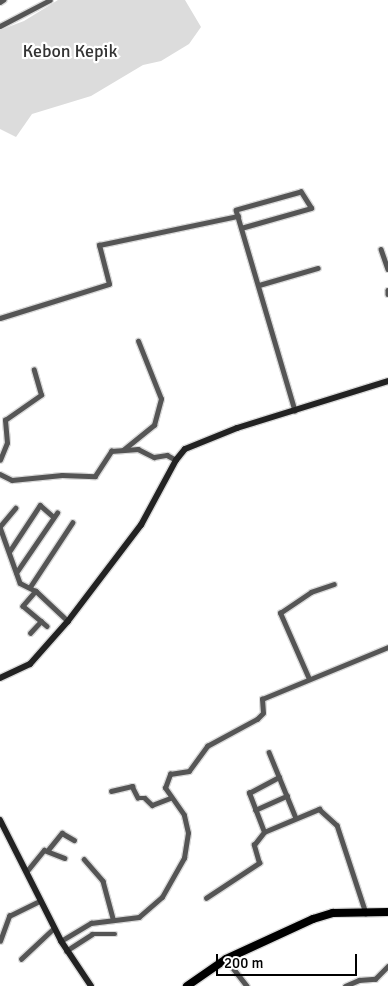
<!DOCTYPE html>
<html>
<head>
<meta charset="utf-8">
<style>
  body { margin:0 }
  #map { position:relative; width:388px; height:986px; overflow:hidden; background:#fff; font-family:Signika,sans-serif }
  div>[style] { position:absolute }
  .green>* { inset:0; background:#dcdcdc }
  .roads { filter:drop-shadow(1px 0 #dbdbdb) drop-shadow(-1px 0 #dbdbdb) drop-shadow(0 1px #dbdbdb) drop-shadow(0 -1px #dbdbdb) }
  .street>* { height:4.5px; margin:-2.25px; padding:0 2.25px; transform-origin:2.25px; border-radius:2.25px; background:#555 }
  .secondary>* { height:6px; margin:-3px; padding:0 3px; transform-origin:3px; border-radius:3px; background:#222 }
  .primary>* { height:8px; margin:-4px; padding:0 4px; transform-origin:4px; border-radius:4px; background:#000 }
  span { translate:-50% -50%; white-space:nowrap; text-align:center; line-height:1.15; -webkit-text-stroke:4.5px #fff; paint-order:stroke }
  .park-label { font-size:18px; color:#333 }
  .scale { position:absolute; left:216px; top:954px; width:141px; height:22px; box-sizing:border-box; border:2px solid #000; border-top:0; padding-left:6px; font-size:15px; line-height:18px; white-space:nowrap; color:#000; -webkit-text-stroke:4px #fff; paint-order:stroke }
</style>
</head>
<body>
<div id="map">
  <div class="green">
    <div style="clip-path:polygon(58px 0,185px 0,201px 27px,189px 44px,161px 61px,143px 65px,91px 96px,32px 114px,16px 137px,0 129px,0 30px,24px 21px)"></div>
  </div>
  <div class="roads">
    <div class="street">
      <div style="left:0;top:2px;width:4px;rotate:-34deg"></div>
      <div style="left:0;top:26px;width:56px;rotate:-27.5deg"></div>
      <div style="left:241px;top:228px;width:73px;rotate:-15.9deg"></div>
      <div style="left:311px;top:208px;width:19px;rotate:-122deg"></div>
      <div style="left:301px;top:192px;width:67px;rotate:164.5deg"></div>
      <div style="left:236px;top:210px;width:209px;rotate:73.6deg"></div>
      <div style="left:381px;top:249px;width:21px;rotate:71deg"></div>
      <div style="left:259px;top:285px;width:61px;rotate:-16.1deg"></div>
      <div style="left:388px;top:290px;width:4px;rotate:90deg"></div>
      <div style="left:0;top:318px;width:114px;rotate:-17.3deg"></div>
      <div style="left:109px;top:284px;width:40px;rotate:-104.4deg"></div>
      <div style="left:99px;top:245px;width:142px;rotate:-11.8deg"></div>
      <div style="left:123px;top:450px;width:40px;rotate:-39deg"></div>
      <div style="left:154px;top:425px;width:27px;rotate:-75deg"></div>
      <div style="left:161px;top:399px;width:62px;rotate:-111.6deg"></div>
      <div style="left:0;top:460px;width:18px;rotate:-68deg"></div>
      <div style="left:7px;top:443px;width:23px;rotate:-95deg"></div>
      <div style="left:5px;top:420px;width:44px;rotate:-34.8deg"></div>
      <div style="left:41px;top:395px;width:26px;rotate:-106deg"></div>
      <div style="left:0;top:474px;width:13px;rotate:27deg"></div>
      <div style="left:12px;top:480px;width:50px;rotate:-5.7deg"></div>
      <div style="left:62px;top:475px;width:33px;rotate:2deg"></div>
      <div style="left:95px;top:476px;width:30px;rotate:-57deg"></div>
      <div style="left:111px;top:451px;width:27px;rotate:-4deg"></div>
      <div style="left:138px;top:449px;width:18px;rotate:27deg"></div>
      <div style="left:154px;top:457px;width:13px;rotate:-9deg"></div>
      <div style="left:167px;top:455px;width:10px;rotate:29deg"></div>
      <div style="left:16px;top:508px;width:25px;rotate:130deg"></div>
      <div style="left:0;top:527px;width:59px;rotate:70.3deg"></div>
      <div style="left:20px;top:583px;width:18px;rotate:27deg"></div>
      <div style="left:36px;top:591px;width:44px;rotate:43.2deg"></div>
      <div style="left:9px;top:552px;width:56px;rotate:-56.6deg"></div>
      <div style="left:40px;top:505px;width:18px;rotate:41deg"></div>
      <div style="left:16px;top:573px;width:73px;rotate:-55.7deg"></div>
      <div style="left:30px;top:587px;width:77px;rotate:-56.7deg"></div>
      <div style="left:36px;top:591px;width:20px;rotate:131deg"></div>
      <div style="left:23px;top:606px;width:31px;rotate:40deg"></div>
      <div style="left:30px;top:633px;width:16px;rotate:-47deg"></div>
      <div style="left:309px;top:679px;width:72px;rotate:-113.7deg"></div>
      <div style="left:280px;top:613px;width:37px;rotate:-34deg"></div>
      <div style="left:311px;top:592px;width:24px;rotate:-19deg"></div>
      <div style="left:269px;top:752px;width:71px;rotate:67.8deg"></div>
      <div style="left:111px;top:791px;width:22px;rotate:-13deg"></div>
      <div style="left:132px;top:786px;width:13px;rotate:63deg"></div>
      <div style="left:138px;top:798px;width:7px"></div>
      <div style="left:145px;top:798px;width:10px;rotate:45deg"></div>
      <div style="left:152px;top:805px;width:19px;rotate:-21deg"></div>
      <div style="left:255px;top:810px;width:35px;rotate:-24deg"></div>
      <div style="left:264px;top:832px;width:42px;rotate:-111deg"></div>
      <div style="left:249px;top:793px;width:34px;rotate:-28deg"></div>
      <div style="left:48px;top:850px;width:22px;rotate:-51deg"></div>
      <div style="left:62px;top:833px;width:14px;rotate:30deg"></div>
      <div style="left:84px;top:859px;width:29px;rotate:49deg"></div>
      <div style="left:103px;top:881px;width:39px;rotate:75deg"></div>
      <div style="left:27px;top:871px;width:27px;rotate:-51deg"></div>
      <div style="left:44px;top:850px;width:22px;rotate:21deg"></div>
      <div style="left:206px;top:898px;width:64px;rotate:-33.4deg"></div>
      <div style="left:259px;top:863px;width:19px;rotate:-106deg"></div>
      <div style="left:254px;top:845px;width:16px;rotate:-52deg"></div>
      <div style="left:264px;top:832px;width:60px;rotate:-22.7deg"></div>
      <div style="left:319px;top:809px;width:24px;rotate:42deg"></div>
      <div style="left:337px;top:825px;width:93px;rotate:71.8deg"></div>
      <div style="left:0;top:941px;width:27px;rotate:-70deg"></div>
      <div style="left:9px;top:916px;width:34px;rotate:-26deg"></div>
      <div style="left:61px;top:941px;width:35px;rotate:-31deg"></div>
      <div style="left:91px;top:923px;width:48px;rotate:-7.1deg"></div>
      <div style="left:139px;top:917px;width:30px;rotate:-41deg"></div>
      <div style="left:162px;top:897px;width:45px;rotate:-60.6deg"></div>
      <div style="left:184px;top:858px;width:25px;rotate:-81deg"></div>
      <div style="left:188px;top:833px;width:18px;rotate:-103deg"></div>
      <div style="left:184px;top:815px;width:33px;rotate:-125deg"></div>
      <div style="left:165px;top:788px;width:15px;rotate:-70deg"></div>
      <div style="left:170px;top:774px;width:19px;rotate:-9deg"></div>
      <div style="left:189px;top:771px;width:31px;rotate:-54deg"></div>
      <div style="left:207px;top:746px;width:57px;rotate:-28.4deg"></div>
      <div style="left:257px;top:719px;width:8px;rotate:-45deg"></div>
      <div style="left:263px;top:713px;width:14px;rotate:-94deg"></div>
      <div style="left:262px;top:699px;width:136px;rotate:-22.4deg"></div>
      <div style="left:66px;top:951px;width:31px;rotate:-33deg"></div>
      <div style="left:92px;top:934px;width:23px"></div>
      <div style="left:21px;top:959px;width:45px;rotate:-43.2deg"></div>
      <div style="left:226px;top:959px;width:34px;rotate:52deg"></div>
      <div style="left:345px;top:986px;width:15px;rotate:-23deg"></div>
      <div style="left:359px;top:980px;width:16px;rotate:-4deg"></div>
      <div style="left:375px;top:979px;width:18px;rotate:-45deg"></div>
    </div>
    <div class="secondary">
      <div style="left:0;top:678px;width:33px;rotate:-25deg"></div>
      <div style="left:30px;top:664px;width:57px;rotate:-48.5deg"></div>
      <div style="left:68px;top:621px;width:121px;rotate:-52.8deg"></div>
      <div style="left:141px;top:525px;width:74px;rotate:-61.7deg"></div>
      <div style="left:176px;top:460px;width:14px;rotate:-51deg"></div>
      <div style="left:185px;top:449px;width:56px;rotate:-22deg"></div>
      <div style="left:237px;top:428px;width:158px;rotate:-17.3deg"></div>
      <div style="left:0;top:820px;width:136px;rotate:63.2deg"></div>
      <div style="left:61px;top:941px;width:54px;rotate:56.3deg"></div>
    </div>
    <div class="primary">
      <div style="left:187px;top:986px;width:47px;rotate:-34.7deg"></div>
      <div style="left:226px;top:959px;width:96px;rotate:-24.7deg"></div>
      <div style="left:313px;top:919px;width:21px;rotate:-17deg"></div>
      <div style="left:333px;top:913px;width:55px;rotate:-1deg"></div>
    </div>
  </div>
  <div class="park-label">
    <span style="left:70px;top:51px">Kebon Kepik</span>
  </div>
  <div class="scale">200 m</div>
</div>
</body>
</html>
